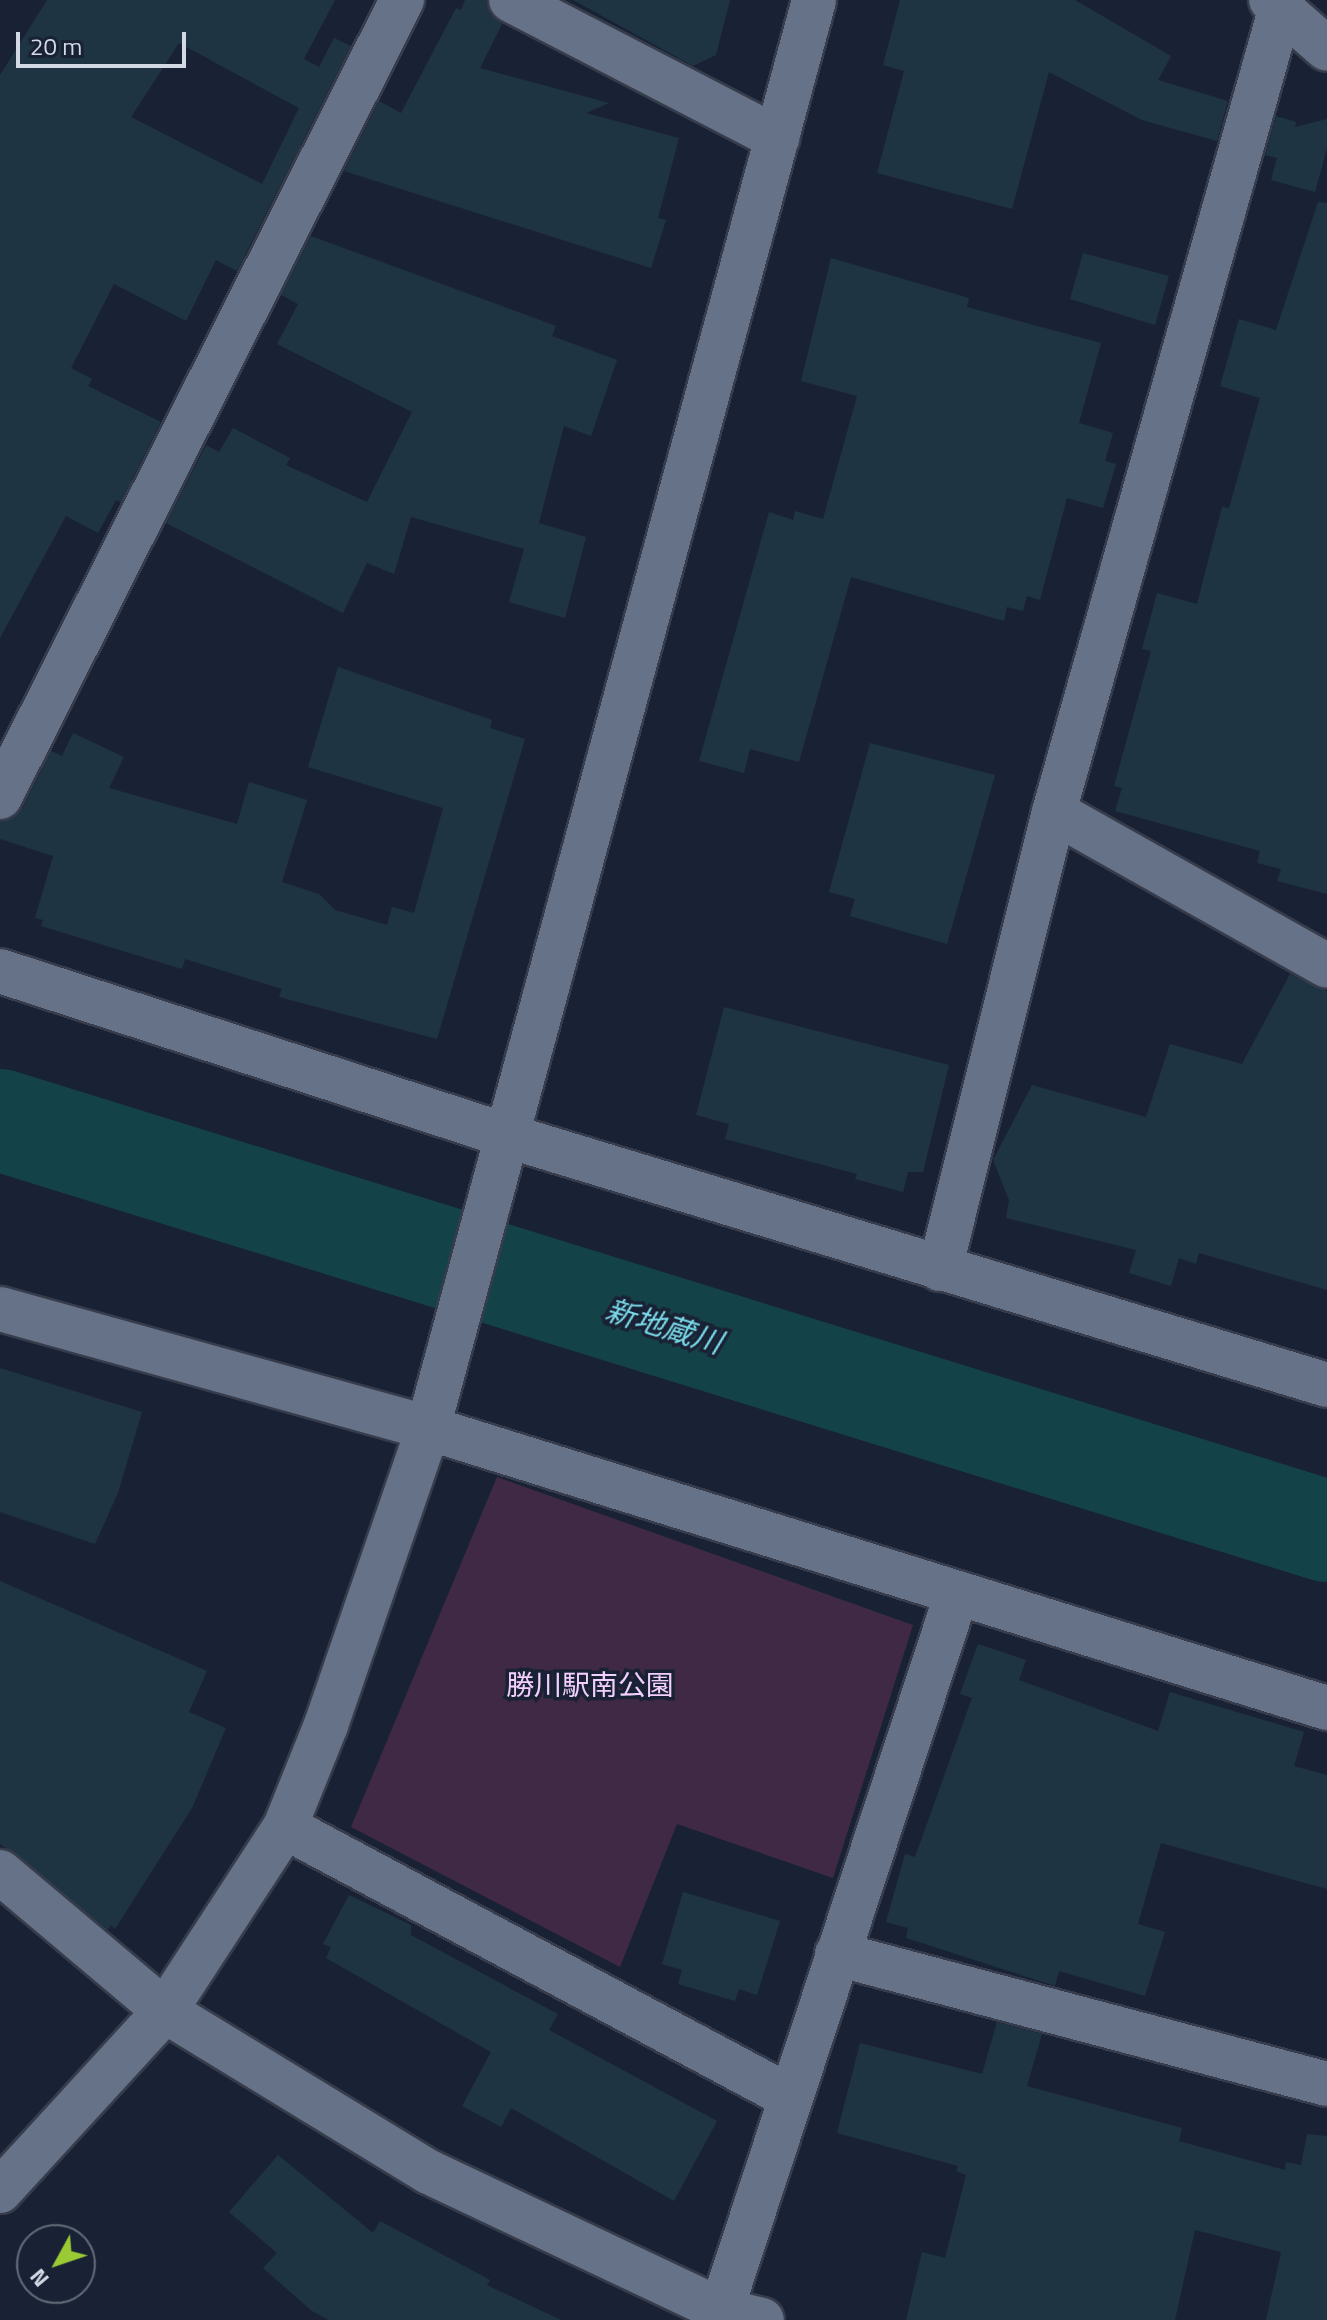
<!DOCTYPE html>
<html>
<head>
<meta charset="utf-8">
<style>
  body { margin:0 }
  #map { position:relative; width:1327px; height:2320px; overflow:hidden; background:#192234; font-family:"Titillium Web","Noto Sans JP",sans-serif }
  div>[style] { position:absolute }
  .green>* { inset:0; background:#3f2945 }
  .river>* { height:102px; margin:-51px; padding:0 51px; transform-origin:51px; border-radius:51px; background:#144249 }
  .building>* { inset:0; background:#1f3442 }
  .roads { filter:drop-shadow(2px 0 #363c4b) drop-shadow(-2px 0 #363c4b) drop-shadow(0 2px #363c4b) drop-shadow(0 -2px #363c4b) }
  .minor>* { height:44px; margin:-22px; padding:0 22px; transform-origin:22px; border-radius:22px; background:#667287 }
  span { translate:-50% -50%; white-space:nowrap; text-align:center; line-height:1.15; -webkit-text-stroke:7px #192234; paint-order:stroke }
  .park-label { font-size:28px; color:#f3cffe }
  .water-label { font-size:30px; color:#79d9e8; font-style:italic }
  .north { position:absolute; left:16px; top:2224px; width:80px; height:80px; box-sizing:border-box; background:#192234; border:2px solid #636b7a; border-radius:50%; rotate:230deg; font-size:22px; font-weight:700; line-height:32px; text-align:center; color:#d2d8e4 }
  .north::after { content:''; display:block; margin:auto; width:28px; height:36px; background:#9acb34; clip-path:polygon(50% 0,100% 100%,50% 72%,0 100%) }
  .scale { position:absolute; left:16px; top:32px; width:170px; height:36px; box-sizing:border-box; border:4px solid #d2d8e4; border-top:0; padding-left:10px; font-size:24px; line-height:28px; white-space:nowrap; color:#d2d8e4; -webkit-text-stroke:6px #192234; paint-order:stroke }
</style>
</head>
<body>
<div id="map">
  <div class="green">
    <div style="clip-path:polygon(497px 1477px,913px 1625px,833px 1878px,677px 1824px,620px 1967px,351px 1827px)"></div>
  </div>
  <div class="river">
    <div style="left:0;top:1120px;width:1389px;rotate:17.21deg"></div>
  </div>
  <div class="building">
    <div style="clip-path:polygon(evenodd,47px 0,335px 0,304px 59px,319px 67px,334px 38px,351px 46px,237px 271px,216px 260px,186px 321px,114px 284px,71px 368px,92px 379px,88px 386px,161px 422px,121px 502px,116px 500px,98px 533px,66px 516px,0 638px,0 75px,47px 0,179px 43px,299px 108px,262px 184px,131px 117px,179px 43px)"></div>
    <div style="clip-path:polygon(465px 0,486px 0,490px 14px,502px 24px,480px 68px,609px 103px,586px 113px,679px 138px,658px 218px,666px 220px,651px 268px,344px 171px,379px 101px,401px 113px,456px 8px,461px 10px)"></div>
    <div style="clip-path:polygon(573px 0,730px 0,716px 55px,693px 66px)"></div>
    <div style="clip-path:polygon(900px 0,1075px 0,1171px 56px,1158px 80px,1228px 101px,1217px 141px,1142px 120px,1049px 72px,1012px 209px,877px 173px,904px 71px,883px 65px)"></div>
    <div style="clip-path:polygon(1276px 116px,1296px 122px,1295px 127px,1327px 119px,1327px 148px,1315px 192px,1271px 180px,1277px 158px,1265px 155px)"></div>
    <div style="clip-path:polygon(1318px 202px,1327px 203px,1327px 894px,1277px 881px,1281px 869px,1257px 863px,1260px 851px,1115px 811px,1122px 788px,1114px 786px,1151px 651px,1142px 649px,1157px 593px,1197px 604px,1222px 507px,1229px 508px,1260px 398px,1220px 386px,1239px 319px,1276px 330px)"></div>
    <div style="clip-path:polygon(311px 236px,556px 326px,552px 336px,617px 360px,591px 436px,564px 426px,539px 523px,586px 537px,565px 618px,509px 602px,524px 549px,411px 517px,394px 574px,367px 563px,343px 613px,166px 523px,206px 445px,219px 452px,233px 428px,290px 458px,286px 465px,367px 502px,412px 412px,277px 344px,298px 304px,281px 295px)"></div>
    <div style="clip-path:polygon(1083px 253px,1169px 276px,1155px 325px,1070px 299px)"></div>
    <div style="clip-path:polygon(831px 258px,969px 298px,967px 307px,1101px 343px,1079px 423px,1113px 433px,1105px 461px,1116px 464px,1103px 508px,1067px 498px,1040px 600px,1027px 596px,1023px 611px,1007px 607px,1004px 621px,851px 577px,799px 762px,750px 749px,744px 773px,699px 761px,769px 512px,793px 520px,795px 511px,823px 519px,857px 396px,801px 381px)"></div>
    <div style="clip-path:polygon(338px 667px,492px 720px,490px 728px,525px 739px,437px 1039px,279px 997px,282px 989px,185px 959px,182px 969px,41px 926px,43px 920px,35px 918px,53px 856px,0 839px,0 822px,22px 809px,51px 751px,62px 756px,73px 733px,124px 757px,109px 788px,237px 824px,249px 782px,307px 800px,282px 882px,319px 894px,335px 910px,387px 925px,392px 907px,414px 913px,443px 808px,308px 767px)"></div>
    <div style="clip-path:polygon(870px 743px,995px 775px,947px 944px,850px 916px,855px 899px,829px 892px)"></div>
    <div style="clip-path:polygon(1290px 974px,1327px 991px,1327px 1290px,1199px 1253px,1196px 1264px,1179px 1258px,1171px 1286px,1129px 1273px,1136px 1250px,1006px 1218px,1009px 1200px,993px 1160px,1032px 1085px,1146px 1117px,1170px 1044px,1242px 1064px)"></div>
    <div style="clip-path:polygon(724px 1007px,949px 1065px,923px 1172px,908px 1172px,903px 1192px,855px 1179px,857px 1174px,725px 1139px,729px 1124px,696px 1115px)"></div>
    <div style="clip-path:polygon(0 1368px,142px 1412px,118px 1493px,95px 1544px,0 1512px)"></div>
    <div style="clip-path:polygon(0 1581px,207px 1671px,189px 1712px,226px 1728px,192px 1808px,115px 1929px,111px 1925px,108px 1930px,0 1844px)"></div>
    <div style="clip-path:polygon(978px 1644px,1026px 1660px,1019px 1680px,1158px 1731px,1170px 1692px,1304px 1732px,1294px 1766px,1327px 1775px,1327px 1889px,1161px 1843px,1138px 1924px,1165px 1932px,1145px 1996px,1059px 1971px,1055px 1986px,906px 1938px,908px 1928px,886px 1922px,905px 1854px,915px 1857px,972px 1698px,960px 1694px)"></div>
    <div style="clip-path:polygon(683px 1892px,780px 1921px,757px 1995px,739px 1989px,735px 2001px,678px 1984px,682px 1970px,662px 1964px)"></div>
    <div style="clip-path:polygon(349px 1895px,411px 1925px,411px 1935px,558px 2014px,549px 2030px,717px 2121px,674px 2201px,511px 2108px,501px 2127px,462px 2106px,491px 2052px,326px 1958px,331px 1947px,323px 1944px)"></div>
    <div style="clip-path:polygon(997px 2022px,1042px 2034px,1027px 2086px,1182px 2128px,1179px 2141px,1285px 2170px,1286px 2162px,1301px 2165px,1307px 2134px,1327px 2136px,1327px 2320px,1266px 2320px,1281px 2252px,1195px 2230px,1175px 2320px,906px 2320px,922px 2252px,945px 2258px,966px 2175px,956px 2171px,958px 2166px,837px 2133px,860px 2043px,982px 2074px)"></div>
    <div style="clip-path:polygon(278px 2155px,373px 2233px,380px 2221px,490px 2280px,487px 2285px,561px 2320px,329px 2320px,312px 2311px,263px 2268px,277px 2253px,229px 2212px)"></div>
  </div>
  <div class="roads">
    <div class="minor">
      <div style="left:511px;top:0;width:300px;rotate:27.4deg"></div>
      <div style="left:1271px;top:0;width:74px;rotate:41.2deg"></div>
      <div style="left:0;top:797px;width:893px;rotate:-63.23deg"></div>
      <div style="left:1054px;top:812px;width:313px;rotate:29.4deg"></div>
      <div style="left:0;top:971px;width:534px;rotate:17.99deg"></div>
      <div style="left:508px;top:1136px;width:856px;rotate:16.91deg"></div>
      <div style="left:940px;top:1269px;width:471px;rotate:-76deg"></div>
      <div style="left:1054px;top:812px;width:844px;rotate:-74.25deg"></div>
      <div style="left:0;top:1309px;width:444px;rotate:15.5deg"></div>
      <div style="left:428px;top:1428px;width:942px;rotate:17.3deg"></div>
      <div style="left:285px;top:1827px;width:573px;rotate:28.13deg"></div>
      <div style="left:0;top:1872px;width:216px;rotate:40.1deg"></div>
      <div style="left:165px;top:2011px;width:309px;rotate:31.4deg"></div>
      <div style="left:429px;top:2172px;width:323px;rotate:25.3deg"></div>
      <div style="left:721px;top:2310px;width:42px;rotate:13.7deg"></div>
      <div style="left:837px;top:1954px;width:507px;rotate:14.86deg"></div>
      <div style="left:0;top:2191px;width:244px;rotate:-47.5deg"></div>
      <div style="left:165px;top:2011px;width:220px;rotate:-56.9deg"></div>
      <div style="left:285px;top:1827px;width:110px;rotate:-68.1deg"></div>
      <div style="left:326px;top:1725px;width:314px;rotate:-71deg"></div>
      <div style="left:428px;top:1428px;width:1479px;rotate:-74.87deg"></div>
      <div style="left:718px;top:2320px;width:762px;rotate:-71.8deg"></div>
    </div>
  </div>
  <div class="park-label">
    <span style="left:590px;top:1685px">勝川駅南公園</span>
  </div>
  <div class="water-label">
    <span style="left:664px;top:1326px;rotate:17deg">新地蔵川</span>
  </div>
  <div class="north">N</div>
  <div class="scale">20 m</div>
</div>
</body>
</html>
